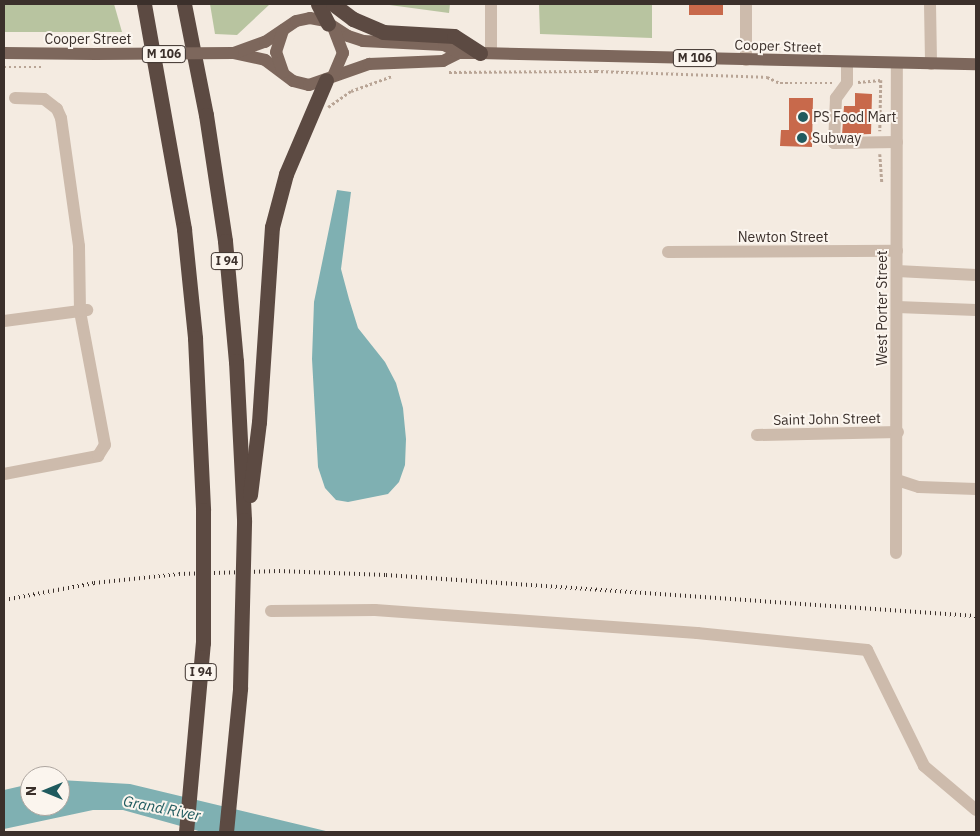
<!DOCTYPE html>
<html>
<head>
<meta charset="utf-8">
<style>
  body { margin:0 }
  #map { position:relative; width:980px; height:836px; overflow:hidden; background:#f4ebe1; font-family:"IBM Plex Sans",sans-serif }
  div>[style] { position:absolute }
  .green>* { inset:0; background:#b8c4a0 }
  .water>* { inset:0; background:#7fb0b2 }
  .building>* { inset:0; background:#c8694b }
  .path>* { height:2.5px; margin-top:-1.25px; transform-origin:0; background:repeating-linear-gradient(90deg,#b9a596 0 2.5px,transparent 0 5px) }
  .minor>* { height:12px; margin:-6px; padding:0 6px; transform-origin:6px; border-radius:6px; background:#cdbbac }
  .major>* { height:12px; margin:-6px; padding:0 6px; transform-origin:6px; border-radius:6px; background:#7d675c }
  .highway>* { height:15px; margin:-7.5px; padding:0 7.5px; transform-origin:7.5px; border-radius:7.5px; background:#5c4a42 }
  .rail>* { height:4px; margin-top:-2px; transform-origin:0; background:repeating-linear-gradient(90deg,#3b302b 0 1px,transparent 0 5px) }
  .major-bridge>* { height:12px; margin:-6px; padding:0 6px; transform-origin:6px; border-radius:6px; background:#7d675c }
  .highway-bridge>* { height:15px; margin:-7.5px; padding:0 7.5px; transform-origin:7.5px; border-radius:7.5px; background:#5c4a42 }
  .dots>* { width:14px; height:14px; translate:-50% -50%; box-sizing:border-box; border:2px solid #fbf5ee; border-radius:50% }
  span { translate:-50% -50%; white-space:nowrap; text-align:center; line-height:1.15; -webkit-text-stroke:4px #fbf5ee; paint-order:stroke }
  .shield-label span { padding:1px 4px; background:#fbf5ee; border:1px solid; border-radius:4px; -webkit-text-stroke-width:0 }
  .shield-label { font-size:12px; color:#3b302b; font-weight:700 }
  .street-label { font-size:14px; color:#3b302b }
  .poi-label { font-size:14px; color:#3b302b }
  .left { translate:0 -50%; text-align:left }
  .water-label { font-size:15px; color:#1f5a5e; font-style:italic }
  .frame { position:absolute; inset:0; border:5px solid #3b302b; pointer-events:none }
  .north { position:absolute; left:20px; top:766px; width:50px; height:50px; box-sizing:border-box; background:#fbf5ee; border:1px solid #aea6a0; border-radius:50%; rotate:270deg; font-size:14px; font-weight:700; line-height:20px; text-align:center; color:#3b302b }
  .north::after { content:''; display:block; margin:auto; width:18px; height:22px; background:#1f5a5e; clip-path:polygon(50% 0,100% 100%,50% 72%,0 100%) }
</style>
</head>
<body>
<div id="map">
  <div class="green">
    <div style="clip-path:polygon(4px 4px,114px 4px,122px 32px,4px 32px)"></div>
    <div style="clip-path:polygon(210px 4px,270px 4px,237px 35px,215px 34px)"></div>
    <div style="clip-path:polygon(382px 4px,450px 4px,449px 13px)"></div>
    <div style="clip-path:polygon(539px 4px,652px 4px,652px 38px,540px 34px)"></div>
  </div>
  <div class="water">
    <div style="clip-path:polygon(337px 190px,351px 192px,341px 269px,349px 299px,358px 328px,385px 362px,396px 383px,403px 408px,406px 439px,405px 465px,399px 482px,388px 494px,348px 502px,336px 500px,325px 488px,318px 467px,312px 359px,314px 302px)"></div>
    <div style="clip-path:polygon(60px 780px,130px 784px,330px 832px,202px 832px,123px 810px,93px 810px,4px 829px,4px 790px,30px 784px,30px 806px,60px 806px)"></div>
  </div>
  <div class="building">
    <div style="clip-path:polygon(689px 4px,723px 4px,723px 15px,689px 15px)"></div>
    <div style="clip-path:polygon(855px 93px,872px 94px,871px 134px,842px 135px,844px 106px,855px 106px)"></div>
    <div style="clip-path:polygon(789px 98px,813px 98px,812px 147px,780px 146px,781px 130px,789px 130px)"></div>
  </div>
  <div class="path">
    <div style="left:4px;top:67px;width:38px"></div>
    <div style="left:449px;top:72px;width:147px;rotate:-0.4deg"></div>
    <div style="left:596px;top:71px;width:171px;rotate:2deg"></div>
    <div style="left:767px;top:77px;width:14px;rotate:25deg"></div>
    <div style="left:780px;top:83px;width:52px"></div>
    <div style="left:858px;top:82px;width:23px;rotate:-5deg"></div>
    <div style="left:881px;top:80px;width:51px;rotate:91.1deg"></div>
    <div style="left:328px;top:107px;width:28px;rotate:-35deg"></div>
    <div style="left:351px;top:91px;width:44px;rotate:-20.1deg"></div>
    <div style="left:880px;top:154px;width:28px;rotate:86deg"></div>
  </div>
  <div class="minor">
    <div style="left:746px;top:4px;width:56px;rotate:90deg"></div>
    <div style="left:930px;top:4px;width:60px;rotate:89deg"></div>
    <div style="left:491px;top:53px;width:49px;rotate:-90deg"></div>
    <div style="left:847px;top:63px;width:20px;rotate:90deg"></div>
    <div style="left:847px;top:83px;width:19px;rotate:126deg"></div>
    <div style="left:836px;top:98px;width:45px;rotate:92.5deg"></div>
    <div style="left:834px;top:143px;width:63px;rotate:-0.9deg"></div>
    <div style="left:668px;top:252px;width:229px;rotate:-0.3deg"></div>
    <div style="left:897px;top:271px;width:79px;rotate:2.9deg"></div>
    <div style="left:897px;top:307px;width:79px;rotate:2.2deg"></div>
    <div style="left:4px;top:321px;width:84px;rotate:-7.5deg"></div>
    <div style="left:757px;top:435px;width:141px;rotate:-1.2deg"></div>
    <div style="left:4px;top:474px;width:96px;rotate:-10.8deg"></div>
    <div style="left:98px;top:456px;width:13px;rotate:-58deg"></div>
    <div style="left:105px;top:445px;width:136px;rotate:-100.6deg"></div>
    <div style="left:80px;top:311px;width:65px;rotate:-90.9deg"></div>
    <div style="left:79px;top:246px;width:129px;rotate:-98deg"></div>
    <div style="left:61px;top:118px;width:10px;rotate:-114deg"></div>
    <div style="left:57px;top:109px;width:16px;rotate:-142deg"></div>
    <div style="left:44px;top:99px;width:29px;rotate:-178deg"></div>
    <div style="left:897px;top:480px;width:23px;rotate:18deg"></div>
    <div style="left:919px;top:487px;width:57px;rotate:2deg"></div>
    <div style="left:896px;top:553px;width:489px;rotate:-89.9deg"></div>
    <div style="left:271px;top:611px;width:104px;rotate:-0.6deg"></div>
    <div style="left:375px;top:610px;width:323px;rotate:4.1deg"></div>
    <div style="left:697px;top:633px;width:171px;rotate:5.7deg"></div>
    <div style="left:867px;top:650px;width:129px;rotate:63.8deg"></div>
    <div style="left:924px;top:766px;width:68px;rotate:40.2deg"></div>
  </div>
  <div class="major">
    <div style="left:4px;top:53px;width:91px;rotate:0.6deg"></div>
    <div style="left:233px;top:53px;width:33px;rotate:12deg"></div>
    <div style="left:265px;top:60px;width:35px;rotate:37deg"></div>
    <div style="left:293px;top:81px;width:16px;rotate:14deg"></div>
    <div style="left:309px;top:85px;width:64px;rotate:-19.3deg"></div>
    <div style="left:369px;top:64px;width:74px;rotate:-2.3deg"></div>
    <div style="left:443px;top:61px;width:18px;rotate:-27deg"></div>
    <div style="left:459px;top:53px;width:21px"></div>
    <div style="left:480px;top:53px;width:496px;rotate:1.3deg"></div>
    <div style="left:234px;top:53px;width:33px;rotate:-20deg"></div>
    <div style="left:265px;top:42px;width:37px;rotate:-34deg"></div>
    <div style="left:296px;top:21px;width:14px;rotate:-12deg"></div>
    <div style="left:310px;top:18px;width:15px;rotate:11deg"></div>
    <div style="left:325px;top:21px;width:27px;rotate:33deg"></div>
    <div style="left:348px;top:36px;width:16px;rotate:18deg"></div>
    <div style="left:363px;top:41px;width:81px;rotate:2.8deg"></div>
    <div style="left:444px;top:45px;width:17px;rotate:28deg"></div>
    <div style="left:283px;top:72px;width:21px;rotate:-109deg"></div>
    <div style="left:276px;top:52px;width:23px;rotate:-72deg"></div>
    <div style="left:334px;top:74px;width:23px;rotate:-67deg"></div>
    <div style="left:343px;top:53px;width:26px;rotate:-111deg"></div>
  </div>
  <div class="highway">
    <div style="left:144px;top:4px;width:229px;rotate:79.9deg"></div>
    <div style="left:184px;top:229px;width:110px;rotate:84.2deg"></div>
    <div style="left:195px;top:338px;width:172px;rotate:87.3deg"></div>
    <div style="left:184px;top:4px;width:113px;rotate:78.8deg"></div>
    <div style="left:206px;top:115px;width:127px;rotate:81.4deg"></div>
    <div style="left:225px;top:241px;width:121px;rotate:84.8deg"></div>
    <div style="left:236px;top:361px;width:159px;rotate:87.1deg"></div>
    <div style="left:318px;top:4px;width:22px;rotate:63deg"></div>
    <div style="left:333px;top:4px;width:25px;rotate:37deg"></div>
    <div style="left:353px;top:19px;width:33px;rotate:23deg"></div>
    <div style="left:383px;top:32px;width:71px;rotate:3.2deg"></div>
    <div style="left:454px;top:36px;width:31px;rotate:33deg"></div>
    <div style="left:250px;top:495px;width:74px;rotate:-83deg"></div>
    <div style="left:259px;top:422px;width:195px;rotate:-86.2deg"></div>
    <div style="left:272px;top:227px;width:55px;rotate:-75.2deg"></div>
    <div style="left:286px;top:174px;width:102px;rotate:-66.9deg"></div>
  </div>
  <div class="rail">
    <div style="left:4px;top:600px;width:92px;rotate:-10.7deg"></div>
    <div style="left:94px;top:583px;width:85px;rotate:-6deg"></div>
    <div style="left:179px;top:574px;width:100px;rotate:-1.7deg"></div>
    <div style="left:279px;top:571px;width:107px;rotate:2.1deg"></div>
    <div style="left:386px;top:575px;width:591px;rotate:3.98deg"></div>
  </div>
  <div class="major-bridge">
    <div style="left:95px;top:54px;width:138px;rotate:-0.4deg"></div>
  </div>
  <div class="highway-bridge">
    <div style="left:186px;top:832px;width:190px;rotate:-84.9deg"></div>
    <div style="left:203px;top:643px;width:133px;rotate:-90deg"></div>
    <div style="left:226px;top:832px;width:145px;rotate:-84.4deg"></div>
    <div style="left:240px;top:688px;width:168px;rotate:-88.6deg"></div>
  </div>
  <div class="dots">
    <div style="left:803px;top:117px;background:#1f5a5e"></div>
    <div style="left:802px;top:138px;background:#1f5a5e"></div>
  </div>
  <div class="shield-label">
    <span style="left:164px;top:54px">M 106</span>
    <span style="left:695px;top:58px">M 106</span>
    <span style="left:227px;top:261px">I 94</span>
    <span style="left:201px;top:672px">I 94</span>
  </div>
  <div class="street-label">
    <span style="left:88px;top:39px">Cooper Street</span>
    <span style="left:778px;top:46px;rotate:2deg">Cooper Street</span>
    <span style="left:783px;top:237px">Newton Street</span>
    <span style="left:882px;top:308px;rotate:-90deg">West Porter Street</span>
    <span style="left:827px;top:419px;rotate:-1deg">Saint John Street</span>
  </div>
  <div class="poi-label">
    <span class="left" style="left:813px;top:117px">PS Food Mart</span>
    <span class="left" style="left:812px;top:138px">Subway</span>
  </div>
  <div class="water-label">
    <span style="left:162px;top:808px;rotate:11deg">Grand River</span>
  </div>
  <div class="frame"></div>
  <div class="north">N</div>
</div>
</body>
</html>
